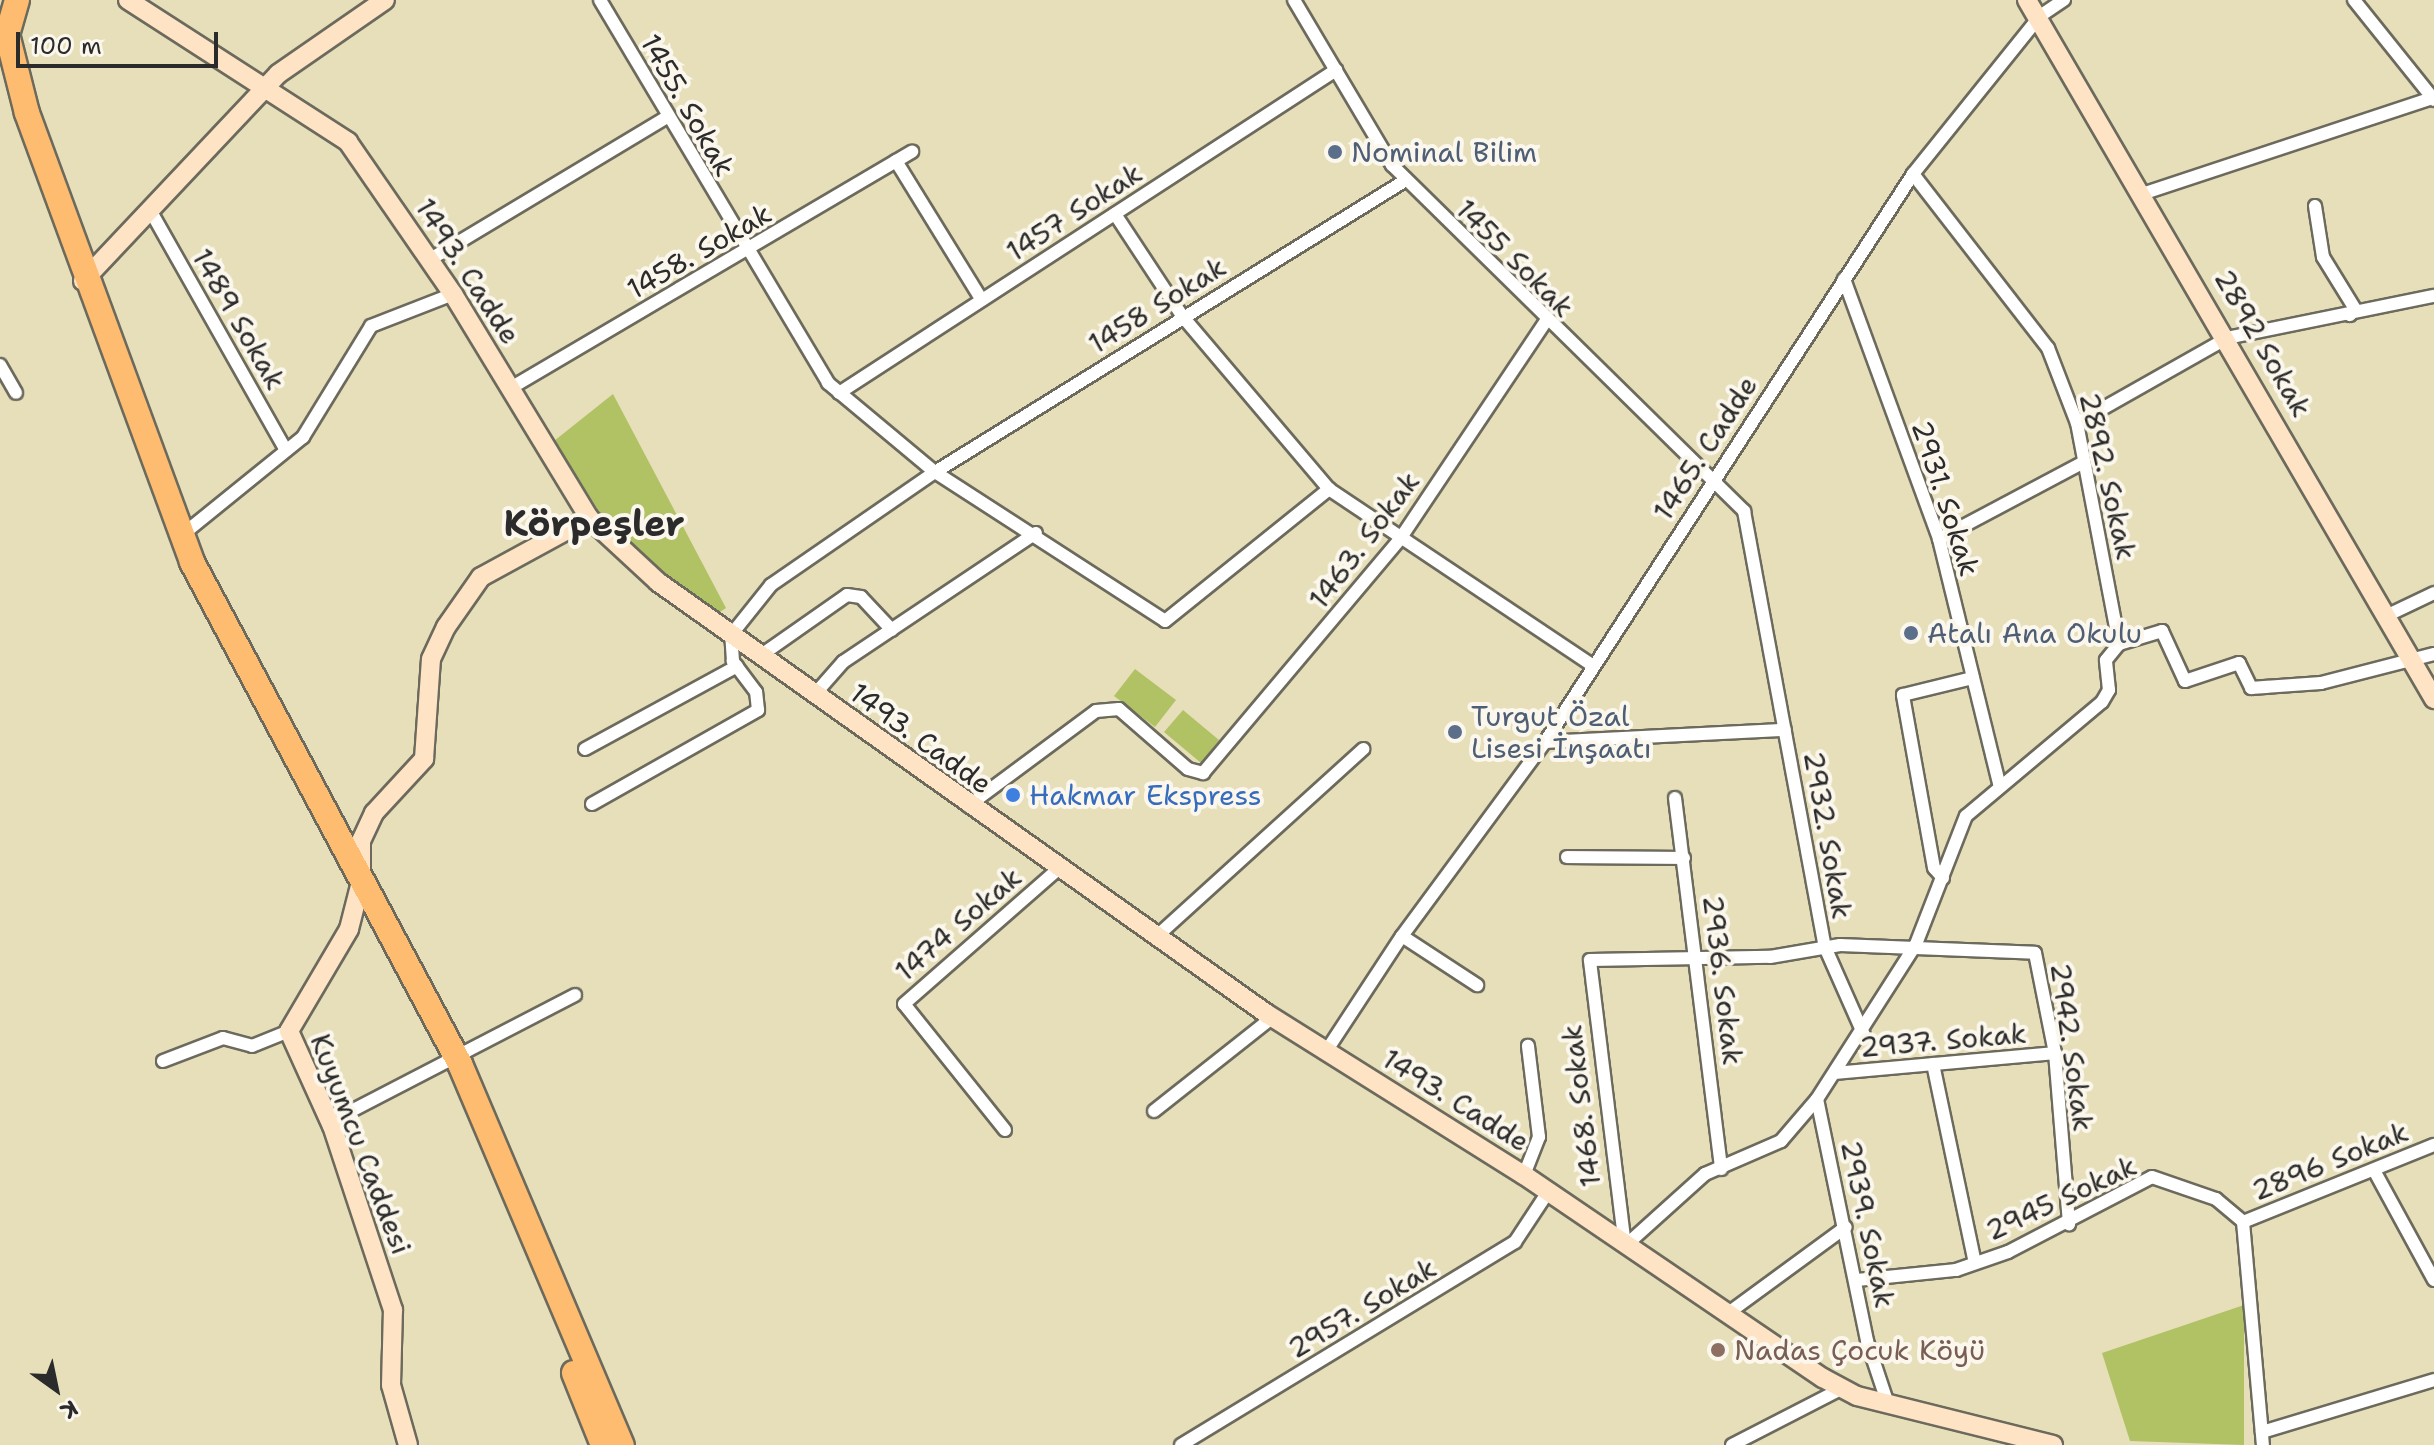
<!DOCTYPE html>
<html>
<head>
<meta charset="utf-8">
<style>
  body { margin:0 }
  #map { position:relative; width:2434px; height:1445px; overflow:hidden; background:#e6dfba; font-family:"Shantell Sans",sans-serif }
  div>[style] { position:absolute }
  .green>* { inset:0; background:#b1c265 }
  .roads { filter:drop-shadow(2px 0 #6c6a5d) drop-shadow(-2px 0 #6c6a5d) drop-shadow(0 2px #6c6a5d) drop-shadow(0 -2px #6c6a5d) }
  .street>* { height:12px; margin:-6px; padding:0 6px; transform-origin:6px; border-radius:6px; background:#fff }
  .secondary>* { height:18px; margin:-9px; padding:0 9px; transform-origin:9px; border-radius:9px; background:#fee4c5 }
  .highway>* { height:24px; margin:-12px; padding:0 12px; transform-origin:12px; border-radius:12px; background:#fdbc6f }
  .dots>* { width:22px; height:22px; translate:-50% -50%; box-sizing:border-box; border:4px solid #fbf7ec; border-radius:50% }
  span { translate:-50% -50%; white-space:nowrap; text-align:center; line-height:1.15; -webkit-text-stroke:8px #fbf7ec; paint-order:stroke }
  .street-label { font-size:28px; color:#2b2b2b }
  .service-label { font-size:28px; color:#4e5e75 }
  .left { translate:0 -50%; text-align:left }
  .shop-label { font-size:28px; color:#366cbe }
  .education-label { font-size:28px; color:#785e54 }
  .district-label { font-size:36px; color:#2b2b2b; font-weight:700 }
  .north { position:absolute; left:16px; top:1349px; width:80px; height:80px; -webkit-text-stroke:6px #fbf7ec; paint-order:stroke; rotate:147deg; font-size:22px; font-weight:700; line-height:32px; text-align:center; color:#2b2b2b }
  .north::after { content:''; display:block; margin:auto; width:28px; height:36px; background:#2b2b2b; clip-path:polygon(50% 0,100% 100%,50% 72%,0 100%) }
  .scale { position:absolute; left:16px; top:32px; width:202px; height:36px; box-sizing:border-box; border:4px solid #2b2b2b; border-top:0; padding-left:10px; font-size:24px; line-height:28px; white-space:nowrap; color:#2b2b2b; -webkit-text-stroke:6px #fbf7ec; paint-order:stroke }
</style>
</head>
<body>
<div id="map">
  <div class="green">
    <div style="clip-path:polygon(613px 394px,726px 608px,717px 614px,614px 535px,554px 441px)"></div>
    <div style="clip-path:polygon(1135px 669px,1176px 700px,1155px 727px,1114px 696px)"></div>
    <div style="clip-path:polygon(1183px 710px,1219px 740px,1201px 763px,1164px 732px)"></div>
    <div style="clip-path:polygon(2244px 1305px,2244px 1445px,2130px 1441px,2102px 1353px)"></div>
  </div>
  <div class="roads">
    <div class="street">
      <div style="left:600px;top:0;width:446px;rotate:59.2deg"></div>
      <div style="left:828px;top:383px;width:139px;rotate:39.8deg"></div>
      <div style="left:935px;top:472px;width:274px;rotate:32.9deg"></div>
      <div style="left:1165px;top:621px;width:211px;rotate:-38.8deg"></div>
      <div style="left:1294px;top:0;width:192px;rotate:59.3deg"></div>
      <div style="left:1392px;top:165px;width:494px;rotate:44.5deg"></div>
      <div style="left:1744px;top:511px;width:443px;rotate:79.5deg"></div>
      <div style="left:1825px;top:947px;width:96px;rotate:66.1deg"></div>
      <div style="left:2354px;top:0;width:128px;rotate:51.3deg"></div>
      <div style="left:896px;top:161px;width:163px;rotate:58.3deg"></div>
      <div style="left:1913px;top:174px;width:220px;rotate:52.2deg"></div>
      <div style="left:2048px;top:348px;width:80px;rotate:68.9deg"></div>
      <div style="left:2077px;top:423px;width:225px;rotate:79.2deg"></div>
      <div style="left:2145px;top:193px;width:303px;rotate:-18.3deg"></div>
      <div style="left:2315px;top:206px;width:52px;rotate:81.1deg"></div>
      <div style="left:2323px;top:257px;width:61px;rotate:58.4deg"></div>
      <div style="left:2355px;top:309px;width:8px;rotate:130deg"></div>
      <div style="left:150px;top:210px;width:276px;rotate:60.5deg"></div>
      <div style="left:1115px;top:214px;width:123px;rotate:56.6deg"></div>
      <div style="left:1183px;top:317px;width:226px;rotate:49.7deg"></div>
      <div style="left:1329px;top:489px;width:318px;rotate:33.8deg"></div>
      <div style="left:429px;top:260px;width:278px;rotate:-31deg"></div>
      <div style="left:1844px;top:279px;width:277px;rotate:69.9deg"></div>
      <div style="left:1939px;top:539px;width:251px;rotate:76.2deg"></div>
      <div style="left:0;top:365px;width:32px;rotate:60deg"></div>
      <div style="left:509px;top:389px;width:468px;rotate:-30.5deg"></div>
      <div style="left:839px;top:393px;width:593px;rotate:-33.02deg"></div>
      <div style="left:2077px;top:423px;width:172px;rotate:-29.5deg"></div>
      <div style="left:2227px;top:338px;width:211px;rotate:-11.5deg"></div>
      <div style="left:182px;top:535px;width:156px;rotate:-39deg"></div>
      <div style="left:303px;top:437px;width:130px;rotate:-58.5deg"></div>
      <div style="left:371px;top:326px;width:88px;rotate:-21.3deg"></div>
      <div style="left:1939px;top:539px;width:164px;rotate:-28deg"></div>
      <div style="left:2390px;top:614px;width:49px;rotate:-25.5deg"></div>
      <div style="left:760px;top:656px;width:106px;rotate:-35deg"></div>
      <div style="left:847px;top:595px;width:14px;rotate:8deg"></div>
      <div style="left:861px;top:597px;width:45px;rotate:46.8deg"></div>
      <div style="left:814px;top:695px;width:44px;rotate:-48.7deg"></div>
      <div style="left:843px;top:662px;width:232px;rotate:-33.8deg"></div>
      <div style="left:1545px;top:742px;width:240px;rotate:-2.9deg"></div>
      <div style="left:585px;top:749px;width:173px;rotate:-28.6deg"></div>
      <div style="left:1675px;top:798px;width:374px;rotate:82.9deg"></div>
      <div style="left:592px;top:804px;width:191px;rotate:-29.5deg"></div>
      <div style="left:758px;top:710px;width:18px;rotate:-96deg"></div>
      <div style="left:756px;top:692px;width:39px;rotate:-127deg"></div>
      <div style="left:733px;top:661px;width:26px;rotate:-94deg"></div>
      <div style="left:731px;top:635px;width:64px;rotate:-51.3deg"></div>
      <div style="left:771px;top:585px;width:199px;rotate:-34.6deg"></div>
      <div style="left:935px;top:472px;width:554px;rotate:-31.8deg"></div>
      <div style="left:968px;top:806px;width:159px;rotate:-36.6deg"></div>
      <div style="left:1096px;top:711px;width:23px;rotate:-5deg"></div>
      <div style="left:1119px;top:709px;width:91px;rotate:41deg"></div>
      <div style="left:1188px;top:769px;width:16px;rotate:15deg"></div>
      <div style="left:1203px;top:773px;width:306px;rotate:-49.9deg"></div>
      <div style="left:1400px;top:539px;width:261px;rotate:-56.2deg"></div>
      <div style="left:1567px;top:857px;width:117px;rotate:0.5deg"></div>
      <div style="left:1943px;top:878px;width:13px;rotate:-132deg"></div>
      <div style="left:1934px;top:868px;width:176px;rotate:-100.2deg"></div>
      <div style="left:1903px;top:695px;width:72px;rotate:-13.7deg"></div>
      <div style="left:1402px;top:936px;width:241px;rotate:-53.6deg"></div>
      <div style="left:1545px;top:742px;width:677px;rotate:-57.06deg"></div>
      <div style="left:1913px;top:174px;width:203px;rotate:-51.2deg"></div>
      <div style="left:2040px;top:16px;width:29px;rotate:-34deg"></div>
      <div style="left:1156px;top:937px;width:280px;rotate:-42.2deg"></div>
      <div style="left:1325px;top:1053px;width:140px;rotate:-56.7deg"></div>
      <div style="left:1402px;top:936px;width:90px;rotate:33.2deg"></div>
      <div style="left:163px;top:1061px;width:64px;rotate:-21deg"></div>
      <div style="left:223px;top:1038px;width:30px;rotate:15deg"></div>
      <div style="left:252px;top:1046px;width:40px;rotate:-22deg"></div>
      <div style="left:1933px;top:1064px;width:203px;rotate:78.1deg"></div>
      <div style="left:1835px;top:1073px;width:221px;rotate:-5.2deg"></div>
      <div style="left:1817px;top:1099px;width:247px;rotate:78.3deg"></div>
      <div style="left:1867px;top:1341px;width:66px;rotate:71.6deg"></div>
      <div style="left:1154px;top:1111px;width:152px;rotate:-38.3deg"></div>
      <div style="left:330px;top:1122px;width:276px;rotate:-27.4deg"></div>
      <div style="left:1005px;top:1130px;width:161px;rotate:-128.7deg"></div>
      <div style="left:904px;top:1004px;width:205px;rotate:-41.2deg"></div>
      <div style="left:2375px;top:1172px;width:123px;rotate:61.4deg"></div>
      <div style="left:1524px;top:1175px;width:41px;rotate:-68.5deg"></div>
      <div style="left:1539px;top:1137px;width:92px;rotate:-96.9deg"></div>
      <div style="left:2243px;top:1222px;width:206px;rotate:-22deg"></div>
      <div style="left:1625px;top:1246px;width:108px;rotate:-42deg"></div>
      <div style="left:1705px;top:1174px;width:83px;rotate:-23.5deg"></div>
      <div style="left:1781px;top:1141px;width:55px;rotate:-49.4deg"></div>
      <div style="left:1817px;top:1099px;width:184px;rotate:-57.4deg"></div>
      <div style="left:1916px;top:944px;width:137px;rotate:-68.7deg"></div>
      <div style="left:1966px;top:816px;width:177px;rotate:-40deg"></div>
      <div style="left:2102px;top:702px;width:14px;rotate:-60deg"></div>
      <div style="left:2109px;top:690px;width:30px;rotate:-96deg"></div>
      <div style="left:2106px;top:660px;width:21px;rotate:-51deg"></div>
      <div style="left:2119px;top:644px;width:45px;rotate:-16.8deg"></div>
      <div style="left:2162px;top:631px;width:55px;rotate:65.3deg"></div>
      <div style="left:2185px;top:681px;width:57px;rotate:-18.4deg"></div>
      <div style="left:2239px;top:663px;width:28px;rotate:64deg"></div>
      <div style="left:2251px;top:688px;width:70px;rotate:-4.1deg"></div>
      <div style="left:2321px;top:683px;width:117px;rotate:-14.4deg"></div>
      <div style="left:1625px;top:1246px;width:288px;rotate:-97deg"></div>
      <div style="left:1590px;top:960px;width:180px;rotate:-1deg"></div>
      <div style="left:1770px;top:957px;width:71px;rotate:-9.7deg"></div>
      <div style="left:1840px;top:945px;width:195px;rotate:2.3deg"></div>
      <div style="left:2035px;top:953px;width:102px;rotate:78.7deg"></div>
      <div style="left:2055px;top:1053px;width:172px;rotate:85.3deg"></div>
      <div style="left:1857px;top:1280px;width:100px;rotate:-5.8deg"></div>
      <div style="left:1956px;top:1270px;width:55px;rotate:-19.1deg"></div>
      <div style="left:2008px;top:1252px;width:162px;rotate:-27.5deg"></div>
      <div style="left:2152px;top:1177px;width:68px;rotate:19deg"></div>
      <div style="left:2216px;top:1199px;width:35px;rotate:40deg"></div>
      <div style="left:2243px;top:1222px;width:224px;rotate:84.9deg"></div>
      <div style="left:1727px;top:1314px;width:147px;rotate:-36.2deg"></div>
      <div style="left:2262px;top:1432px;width:180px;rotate:-16.8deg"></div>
      <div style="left:1181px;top:1445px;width:391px;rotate:-31.3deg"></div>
      <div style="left:1515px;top:1242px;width:60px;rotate:-56.6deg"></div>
      <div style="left:1732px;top:1445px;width:123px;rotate:-27.2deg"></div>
    </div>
    <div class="secondary">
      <div style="left:128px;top:0;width:262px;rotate:32.8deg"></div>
      <div style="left:348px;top:142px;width:185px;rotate:55.4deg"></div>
      <div style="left:453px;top:294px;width:262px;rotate:58.7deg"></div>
      <div style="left:589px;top:518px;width:94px;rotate:42.8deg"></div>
      <div style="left:658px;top:582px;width:747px;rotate:35.35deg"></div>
      <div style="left:1267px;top:1014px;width:303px;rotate:32.1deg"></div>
      <div style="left:1524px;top:1175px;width:361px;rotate:34.2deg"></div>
      <div style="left:1823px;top:1378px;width:38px;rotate:28deg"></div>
      <div style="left:1857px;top:1396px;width:202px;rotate:14deg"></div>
      <div style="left:2027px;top:0;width:809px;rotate:59.79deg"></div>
      <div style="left:83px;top:281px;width:284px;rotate:-46.7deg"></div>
      <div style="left:278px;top:74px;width:130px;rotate:-34.7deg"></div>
      <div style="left:408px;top:1445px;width:62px;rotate:-105.8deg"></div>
      <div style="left:391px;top:1385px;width:75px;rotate:-88.5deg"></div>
      <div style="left:393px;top:1310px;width:194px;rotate:-108.3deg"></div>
      <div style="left:332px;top:1126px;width:104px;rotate:-114.4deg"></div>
      <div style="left:289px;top:1031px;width:118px;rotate:-59.5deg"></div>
      <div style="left:349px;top:929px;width:49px;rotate:-75.7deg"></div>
      <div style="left:361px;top:882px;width:41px;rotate:-90deg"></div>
      <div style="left:361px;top:841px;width:31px;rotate:-65deg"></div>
      <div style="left:374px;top:813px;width:74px;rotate:-47.2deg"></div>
      <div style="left:424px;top:759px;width:100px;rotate:-86deg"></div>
      <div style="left:431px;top:659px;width:35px;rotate:-65deg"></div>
      <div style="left:446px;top:627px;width:61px;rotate:-55deg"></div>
      <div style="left:481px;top:577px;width:123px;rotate:-28.6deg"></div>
    </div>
    <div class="highway">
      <div style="left:17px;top:0;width:35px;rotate:106deg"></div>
      <div style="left:7px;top:34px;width:81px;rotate:75.8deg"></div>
      <div style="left:27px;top:113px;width:478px;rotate:69.8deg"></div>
      <div style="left:192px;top:562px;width:569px;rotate:61.9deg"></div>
      <div style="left:460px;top:1064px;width:414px;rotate:67deg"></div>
      <div style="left:574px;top:1373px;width:78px;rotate:68.1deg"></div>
    </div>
  </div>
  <div class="dots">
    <div style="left:1335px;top:152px;background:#5c6f8a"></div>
    <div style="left:1911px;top:633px;background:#5c6f8a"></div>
    <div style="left:1455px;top:732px;background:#5c6f8a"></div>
    <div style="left:1013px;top:795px;background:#3f7fe0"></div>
    <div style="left:1718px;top:1350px;background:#8d6e63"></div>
  </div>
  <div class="street-label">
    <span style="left:688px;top:105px;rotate:60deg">1455. Sokak</span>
    <span style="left:1074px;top:212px;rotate:-33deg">1457 Sokak</span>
    <span style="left:699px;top:251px;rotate:-30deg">1458. Sokak</span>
    <span style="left:1515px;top:258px;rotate:45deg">1455 Sokak</span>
    <span style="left:468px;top:271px;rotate:57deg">1493. Cadde</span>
    <span style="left:1157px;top:305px;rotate:-32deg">1458 Sokak</span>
    <span style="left:239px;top:319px;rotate:60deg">1489 Sokak</span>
    <span style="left:2263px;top:343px;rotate:60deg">2892 Sokak</span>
    <span style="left:1705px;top:448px;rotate:-57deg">1465. Cadde</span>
    <span style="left:2108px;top:476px;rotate:77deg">2892. Sokak</span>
    <span style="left:1946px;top:498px;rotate:72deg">2931. Sokak</span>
    <span style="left:1364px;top:540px;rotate:-53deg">1463. Sokak</span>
    <span style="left:921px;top:738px;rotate:36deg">1493. Cadde</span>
    <span style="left:1828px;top:835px;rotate:80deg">2932. Sokak</span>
    <span style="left:958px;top:924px;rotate:-41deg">1474 Sokak</span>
    <span style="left:1723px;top:980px;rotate:83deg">2936. Sokak</span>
    <span style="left:1943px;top:1040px;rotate:-5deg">2937. Sokak</span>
    <span style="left:2072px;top:1047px;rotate:82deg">2942. Sokak</span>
    <span style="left:1456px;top:1100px;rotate:32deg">1493. Cadde</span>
    <span style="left:1581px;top:1106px;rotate:-97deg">1468. Sokak</span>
    <span style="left:361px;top:1144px;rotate:69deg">Kuyumcu Caddesi</span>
    <span style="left:2330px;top:1161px;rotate:-22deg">2896 Sokak</span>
    <span style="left:2061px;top:1198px;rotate:-25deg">2945 Sokak</span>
    <span style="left:1868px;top:1224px;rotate:78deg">2939. Sokak</span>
    <span style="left:1362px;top:1308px;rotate:-31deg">2957. Sokak</span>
  </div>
  <div class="service-label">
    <span class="left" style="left:1351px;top:152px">Nominal Bilim</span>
    <span class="left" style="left:1927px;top:633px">Atalı Ana Okulu</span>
    <span class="left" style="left:1471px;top:732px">Turgut Özal<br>Lisesi İnşaatı</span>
  </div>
  <div class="shop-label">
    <span class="left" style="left:1029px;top:795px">Hakmar Ekspress</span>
  </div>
  <div class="education-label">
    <span class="left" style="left:1734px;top:1350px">Nadas Çocuk Köyü</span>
  </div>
  <div class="district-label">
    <span style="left:594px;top:524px">Körpeşler</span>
  </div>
  <div class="north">K</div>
  <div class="scale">100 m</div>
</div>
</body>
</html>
